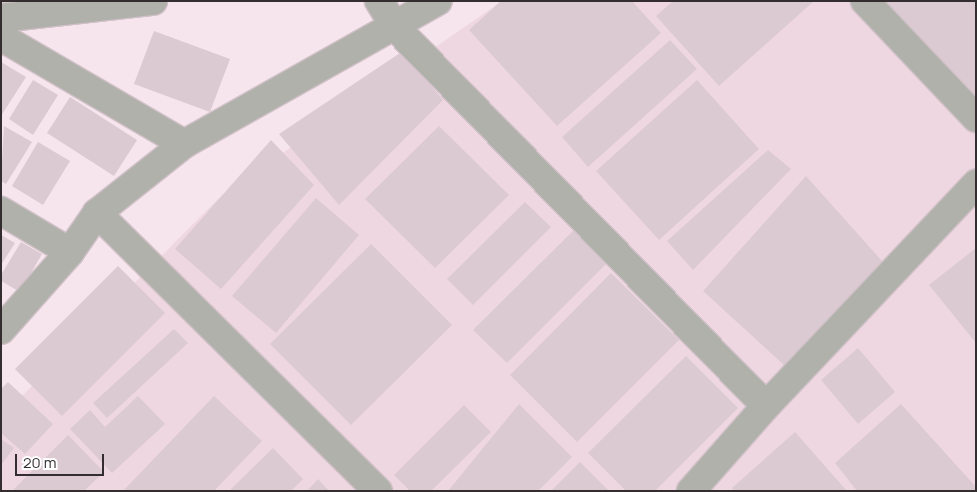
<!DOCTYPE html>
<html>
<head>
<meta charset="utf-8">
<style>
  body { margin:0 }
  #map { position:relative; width:977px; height:492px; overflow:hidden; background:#f7e5ed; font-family:Manrope,sans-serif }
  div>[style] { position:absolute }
  .built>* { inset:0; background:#efd7e1 }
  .building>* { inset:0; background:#dbcad2 }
  .roads { filter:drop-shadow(1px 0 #d0c0c7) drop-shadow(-1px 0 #d0c0c7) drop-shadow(0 1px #d0c0c7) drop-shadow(0 -1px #d0c0c7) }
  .minor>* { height:28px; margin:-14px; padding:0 14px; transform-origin:14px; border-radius:14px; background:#afb1aa }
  span { translate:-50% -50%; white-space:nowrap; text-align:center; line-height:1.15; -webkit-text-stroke:4.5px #fff; paint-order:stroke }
  .frame { position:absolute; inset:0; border:2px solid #342d30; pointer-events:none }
  .scale { position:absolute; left:15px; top:454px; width:89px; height:22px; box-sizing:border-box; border:2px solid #342d30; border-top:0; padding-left:6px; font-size:15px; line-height:18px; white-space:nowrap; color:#342d30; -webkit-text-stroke:4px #fff; paint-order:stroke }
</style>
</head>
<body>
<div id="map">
  <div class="built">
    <div style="clip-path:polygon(502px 1px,976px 1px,976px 491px,1px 491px,1px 417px,222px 195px)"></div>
  </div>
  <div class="building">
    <div style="clip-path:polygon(501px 1px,632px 1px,661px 33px,557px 126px,469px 30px)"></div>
    <div style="clip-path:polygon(673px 1px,814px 1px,719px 86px,656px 16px)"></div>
    <div style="clip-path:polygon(885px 1px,976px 1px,976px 102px)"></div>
    <div style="clip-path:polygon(154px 31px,230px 59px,210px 112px,134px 84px)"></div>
    <div style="clip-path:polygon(670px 40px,697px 69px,588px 167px,562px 137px)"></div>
    <div style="clip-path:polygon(403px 51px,443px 100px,339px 205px,279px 134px)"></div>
    <div style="clip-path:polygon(1px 62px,26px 77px,1px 116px)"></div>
    <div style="clip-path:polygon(33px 80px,58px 95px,33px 135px,9px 119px)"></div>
    <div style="clip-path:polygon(697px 80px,759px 149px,659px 240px,596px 171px)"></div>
    <div style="clip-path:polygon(70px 97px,137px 140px,114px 176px,47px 133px)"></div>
    <div style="clip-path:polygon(4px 126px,32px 142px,6px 184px,1px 181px)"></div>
    <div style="clip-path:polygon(439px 126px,509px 195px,435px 268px,365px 199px)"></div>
    <div style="clip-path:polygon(271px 140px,314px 185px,221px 289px,175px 249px)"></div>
    <div style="clip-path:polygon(38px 142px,70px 161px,43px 205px,12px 186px)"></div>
    <div style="clip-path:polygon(768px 150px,791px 169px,693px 270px,667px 241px)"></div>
    <div style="clip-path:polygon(806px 176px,891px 271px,785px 366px,703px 291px)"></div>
    <div style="clip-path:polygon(316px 198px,359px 235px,276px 333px,232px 296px)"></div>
    <div style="clip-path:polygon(525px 202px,551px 227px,473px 305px,447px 279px)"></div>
    <div style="clip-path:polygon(579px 225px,612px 258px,507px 363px,473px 330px)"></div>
    <div style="clip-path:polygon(1px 235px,15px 243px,1px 265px)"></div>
    <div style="clip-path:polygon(21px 242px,42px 254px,20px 292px,1px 281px,1px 275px)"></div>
    <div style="clip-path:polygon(371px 244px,452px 325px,351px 425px,270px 344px)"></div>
    <div style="clip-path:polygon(976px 248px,976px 343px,929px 285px)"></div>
    <div style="clip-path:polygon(118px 266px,165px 313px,62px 416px,15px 369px)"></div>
    <div style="clip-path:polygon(611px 273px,679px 340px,577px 442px,510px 375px)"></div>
    <div style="clip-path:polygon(174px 329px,188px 343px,107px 418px,93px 403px)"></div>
    <div style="clip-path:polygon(858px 348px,895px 392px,858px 424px,821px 380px)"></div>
    <div style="clip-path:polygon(686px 356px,738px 408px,655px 491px,626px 491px,588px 453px)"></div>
    <div style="clip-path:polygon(8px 382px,53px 424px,25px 454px,1px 433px,1px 389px)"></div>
    <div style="clip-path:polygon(138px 396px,165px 424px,112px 473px,70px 429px,90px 410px,105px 427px)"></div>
    <div style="clip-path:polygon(214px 396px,262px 441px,214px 491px,123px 491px)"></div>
    <div style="clip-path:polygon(519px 404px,572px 457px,538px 491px,448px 491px)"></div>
    <div style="clip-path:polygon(901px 404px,976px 487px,976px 491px,857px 491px,835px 463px)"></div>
    <div style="clip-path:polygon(464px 405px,491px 432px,431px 491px,410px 491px,394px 475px)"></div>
    <div style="clip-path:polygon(795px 432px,847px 491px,734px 491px,732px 488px)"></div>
    <div style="clip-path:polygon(68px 435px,104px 472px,84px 491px,12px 491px)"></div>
    <div style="clip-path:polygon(1px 439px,14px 448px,1px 465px)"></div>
    <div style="clip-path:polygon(273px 448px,303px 479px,291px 491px,229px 491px)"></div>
    <div style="clip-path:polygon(580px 462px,609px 491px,551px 491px)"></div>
    <div style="clip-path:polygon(318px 479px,329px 491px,307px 491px)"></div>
  </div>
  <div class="roads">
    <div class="minor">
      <div style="left:379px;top:1px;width:32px;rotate:58deg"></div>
      <div style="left:396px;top:28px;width:529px;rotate:45.61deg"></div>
      <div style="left:865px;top:1px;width:161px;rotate:46.5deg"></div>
      <div style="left:1px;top:18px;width:153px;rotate:-6.4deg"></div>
      <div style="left:1px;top:37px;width:212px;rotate:30.3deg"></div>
      <div style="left:1px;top:211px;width:80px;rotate:30.7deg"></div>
      <div style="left:97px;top:213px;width:395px;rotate:44.7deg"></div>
      <div style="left:1px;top:330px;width:104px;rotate:-48.5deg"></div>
      <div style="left:70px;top:252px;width:47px;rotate:-55.3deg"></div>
      <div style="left:97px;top:213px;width:111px;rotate:-38.4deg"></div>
      <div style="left:184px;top:144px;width:291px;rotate:-29.4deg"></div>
      <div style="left:691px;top:491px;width:113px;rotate:-48.6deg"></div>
      <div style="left:766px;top:406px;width:306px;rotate:-46.6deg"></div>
    </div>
  </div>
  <div class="frame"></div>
  <div class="scale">20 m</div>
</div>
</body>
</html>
